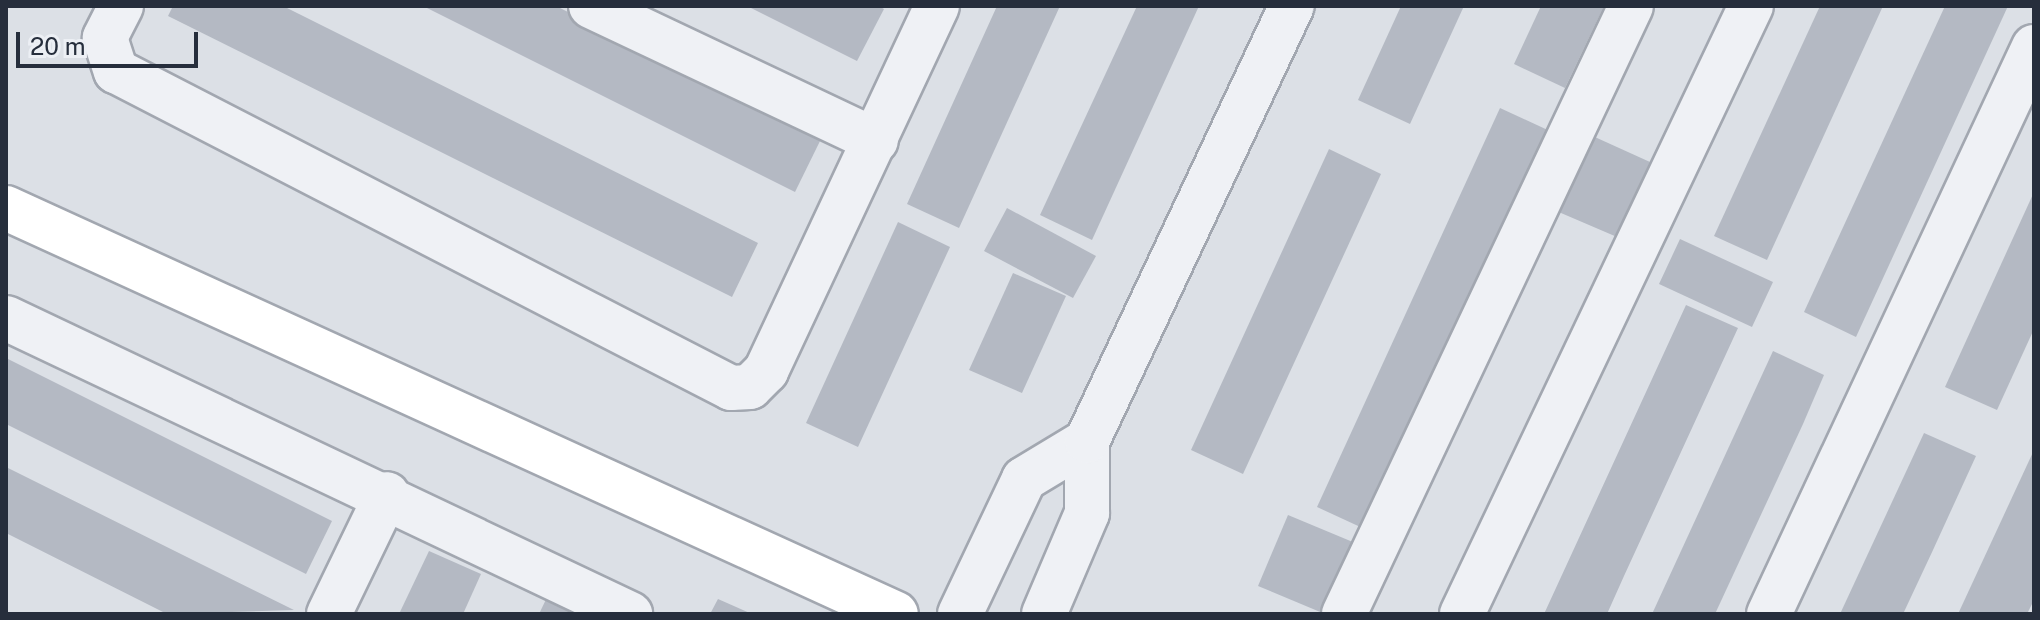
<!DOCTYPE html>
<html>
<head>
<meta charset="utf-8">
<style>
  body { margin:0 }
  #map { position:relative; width:2040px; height:620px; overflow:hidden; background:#dce0e6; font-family:"Public Sans",sans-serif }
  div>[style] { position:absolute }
  .building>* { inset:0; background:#b4b9c3 }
  .roads { filter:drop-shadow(2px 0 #a2a7b0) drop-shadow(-2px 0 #a2a7b0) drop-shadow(0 2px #a2a7b0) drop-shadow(0 -2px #a2a7b0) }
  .street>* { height:44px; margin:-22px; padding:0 22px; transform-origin:22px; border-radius:22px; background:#eff1f5 }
  .secondary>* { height:44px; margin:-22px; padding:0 22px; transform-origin:22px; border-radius:22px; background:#fff }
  span { translate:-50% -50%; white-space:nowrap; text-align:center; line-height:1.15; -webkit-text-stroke:7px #eceff4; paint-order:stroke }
  .frame { position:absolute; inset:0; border:8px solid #262e3c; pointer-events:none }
  .scale { position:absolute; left:16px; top:32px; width:182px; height:36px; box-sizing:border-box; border:4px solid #262e3c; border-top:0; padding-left:10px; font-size:24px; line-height:28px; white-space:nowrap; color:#262e3c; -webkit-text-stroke:6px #eceff4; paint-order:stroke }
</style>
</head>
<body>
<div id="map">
  <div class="building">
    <div style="clip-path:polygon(173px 6px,283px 6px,758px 243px,732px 297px,168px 16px)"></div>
    <div style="clip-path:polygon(423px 6px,556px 6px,821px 139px,795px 192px)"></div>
    <div style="clip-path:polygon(747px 6px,879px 6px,884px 9px,857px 61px)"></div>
    <div style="clip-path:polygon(997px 6px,1060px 6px,959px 228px,907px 204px)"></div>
    <div style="clip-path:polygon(1137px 6px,1199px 6px,1092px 240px,1040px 215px)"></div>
    <div style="clip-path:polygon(1401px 6px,1464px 6px,1410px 124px,1358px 100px)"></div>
    <div style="clip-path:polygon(1541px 6px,1604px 6px,1565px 88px,1514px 64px)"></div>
    <div style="clip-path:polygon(1820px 6px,1883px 6px,1767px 260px,1714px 236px)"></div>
    <div style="clip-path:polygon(1945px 6px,2008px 6px,1856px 337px,1804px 312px)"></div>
    <div style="clip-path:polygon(1500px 108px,1552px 132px,1369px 531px,1317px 507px)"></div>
    <div style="clip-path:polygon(1586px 133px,1650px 162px,1617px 237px,1554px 210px)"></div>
    <div style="clip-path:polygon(1329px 149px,1381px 174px,1243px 474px,1191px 450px)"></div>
    <div style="clip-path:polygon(2034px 192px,2034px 329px,1997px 410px,1945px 387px)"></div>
    <div style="clip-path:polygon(1007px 208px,1096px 256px,1073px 298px,984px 251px)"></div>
    <div style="clip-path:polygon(898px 222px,950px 247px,858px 447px,806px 423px)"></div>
    <div style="clip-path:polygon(1680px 239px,1773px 282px,1752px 327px,1659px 284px)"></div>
    <div style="clip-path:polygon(1013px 273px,1066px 296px,1022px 393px,969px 370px)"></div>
    <div style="clip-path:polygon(1686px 305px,1738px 328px,1624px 576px,1607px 614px,1544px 614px)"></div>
    <div style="clip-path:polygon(1773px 351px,1824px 375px,1803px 424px,1715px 614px,1652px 614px)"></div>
    <div style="clip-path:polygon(6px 358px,332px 521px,306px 574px,6px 424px)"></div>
    <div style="clip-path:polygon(1924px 433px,1976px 456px,1933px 550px,1903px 614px,1840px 614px)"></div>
    <div style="clip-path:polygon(2034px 450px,2034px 600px,2027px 614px,1958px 614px)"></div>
    <div style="clip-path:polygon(6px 467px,201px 564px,294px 610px,167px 614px,6px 533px)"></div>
    <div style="clip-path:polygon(1288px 515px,1360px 545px,1325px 614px,1258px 586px)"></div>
    <div style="clip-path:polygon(429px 551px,481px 574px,463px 614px,399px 614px)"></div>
    <div style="clip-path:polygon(550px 591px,598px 614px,539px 614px)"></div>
    <div style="clip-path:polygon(718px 599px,752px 614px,710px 614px)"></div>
  </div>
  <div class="roads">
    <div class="street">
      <div style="left:121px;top:6px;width:36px;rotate:117deg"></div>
      <div style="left:105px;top:38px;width:35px;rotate:72deg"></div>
      <div style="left:116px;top:71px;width:692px;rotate:27.27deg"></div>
      <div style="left:731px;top:388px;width:19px;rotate:-3deg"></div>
      <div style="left:750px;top:387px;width:23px;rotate:-45deg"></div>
      <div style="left:766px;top:371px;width:403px;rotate:-64.9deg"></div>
      <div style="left:591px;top:6px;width:315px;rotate:25.3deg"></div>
      <div style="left:6px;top:318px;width:691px;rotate:25.38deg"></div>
      <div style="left:329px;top:614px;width:133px;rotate:-64.2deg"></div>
      <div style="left:960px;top:614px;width:149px;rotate:-64.6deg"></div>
      <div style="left:1024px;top:479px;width:74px;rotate:-31.1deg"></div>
      <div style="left:1044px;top:614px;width:110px;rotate:-66.9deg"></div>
      <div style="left:1087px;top:513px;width:72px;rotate:-90deg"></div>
      <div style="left:1087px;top:441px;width:481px;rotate:-64.8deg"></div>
      <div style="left:1344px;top:614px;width:672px;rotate:-64.73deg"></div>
      <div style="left:1462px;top:614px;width:673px;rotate:-64.58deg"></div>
      <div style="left:1769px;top:614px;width:626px;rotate:-64.95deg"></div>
    </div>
    <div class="secondary">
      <div style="left:6px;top:208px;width:978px;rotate:24.52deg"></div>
    </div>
  </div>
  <div class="frame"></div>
  <div class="scale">20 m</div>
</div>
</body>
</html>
